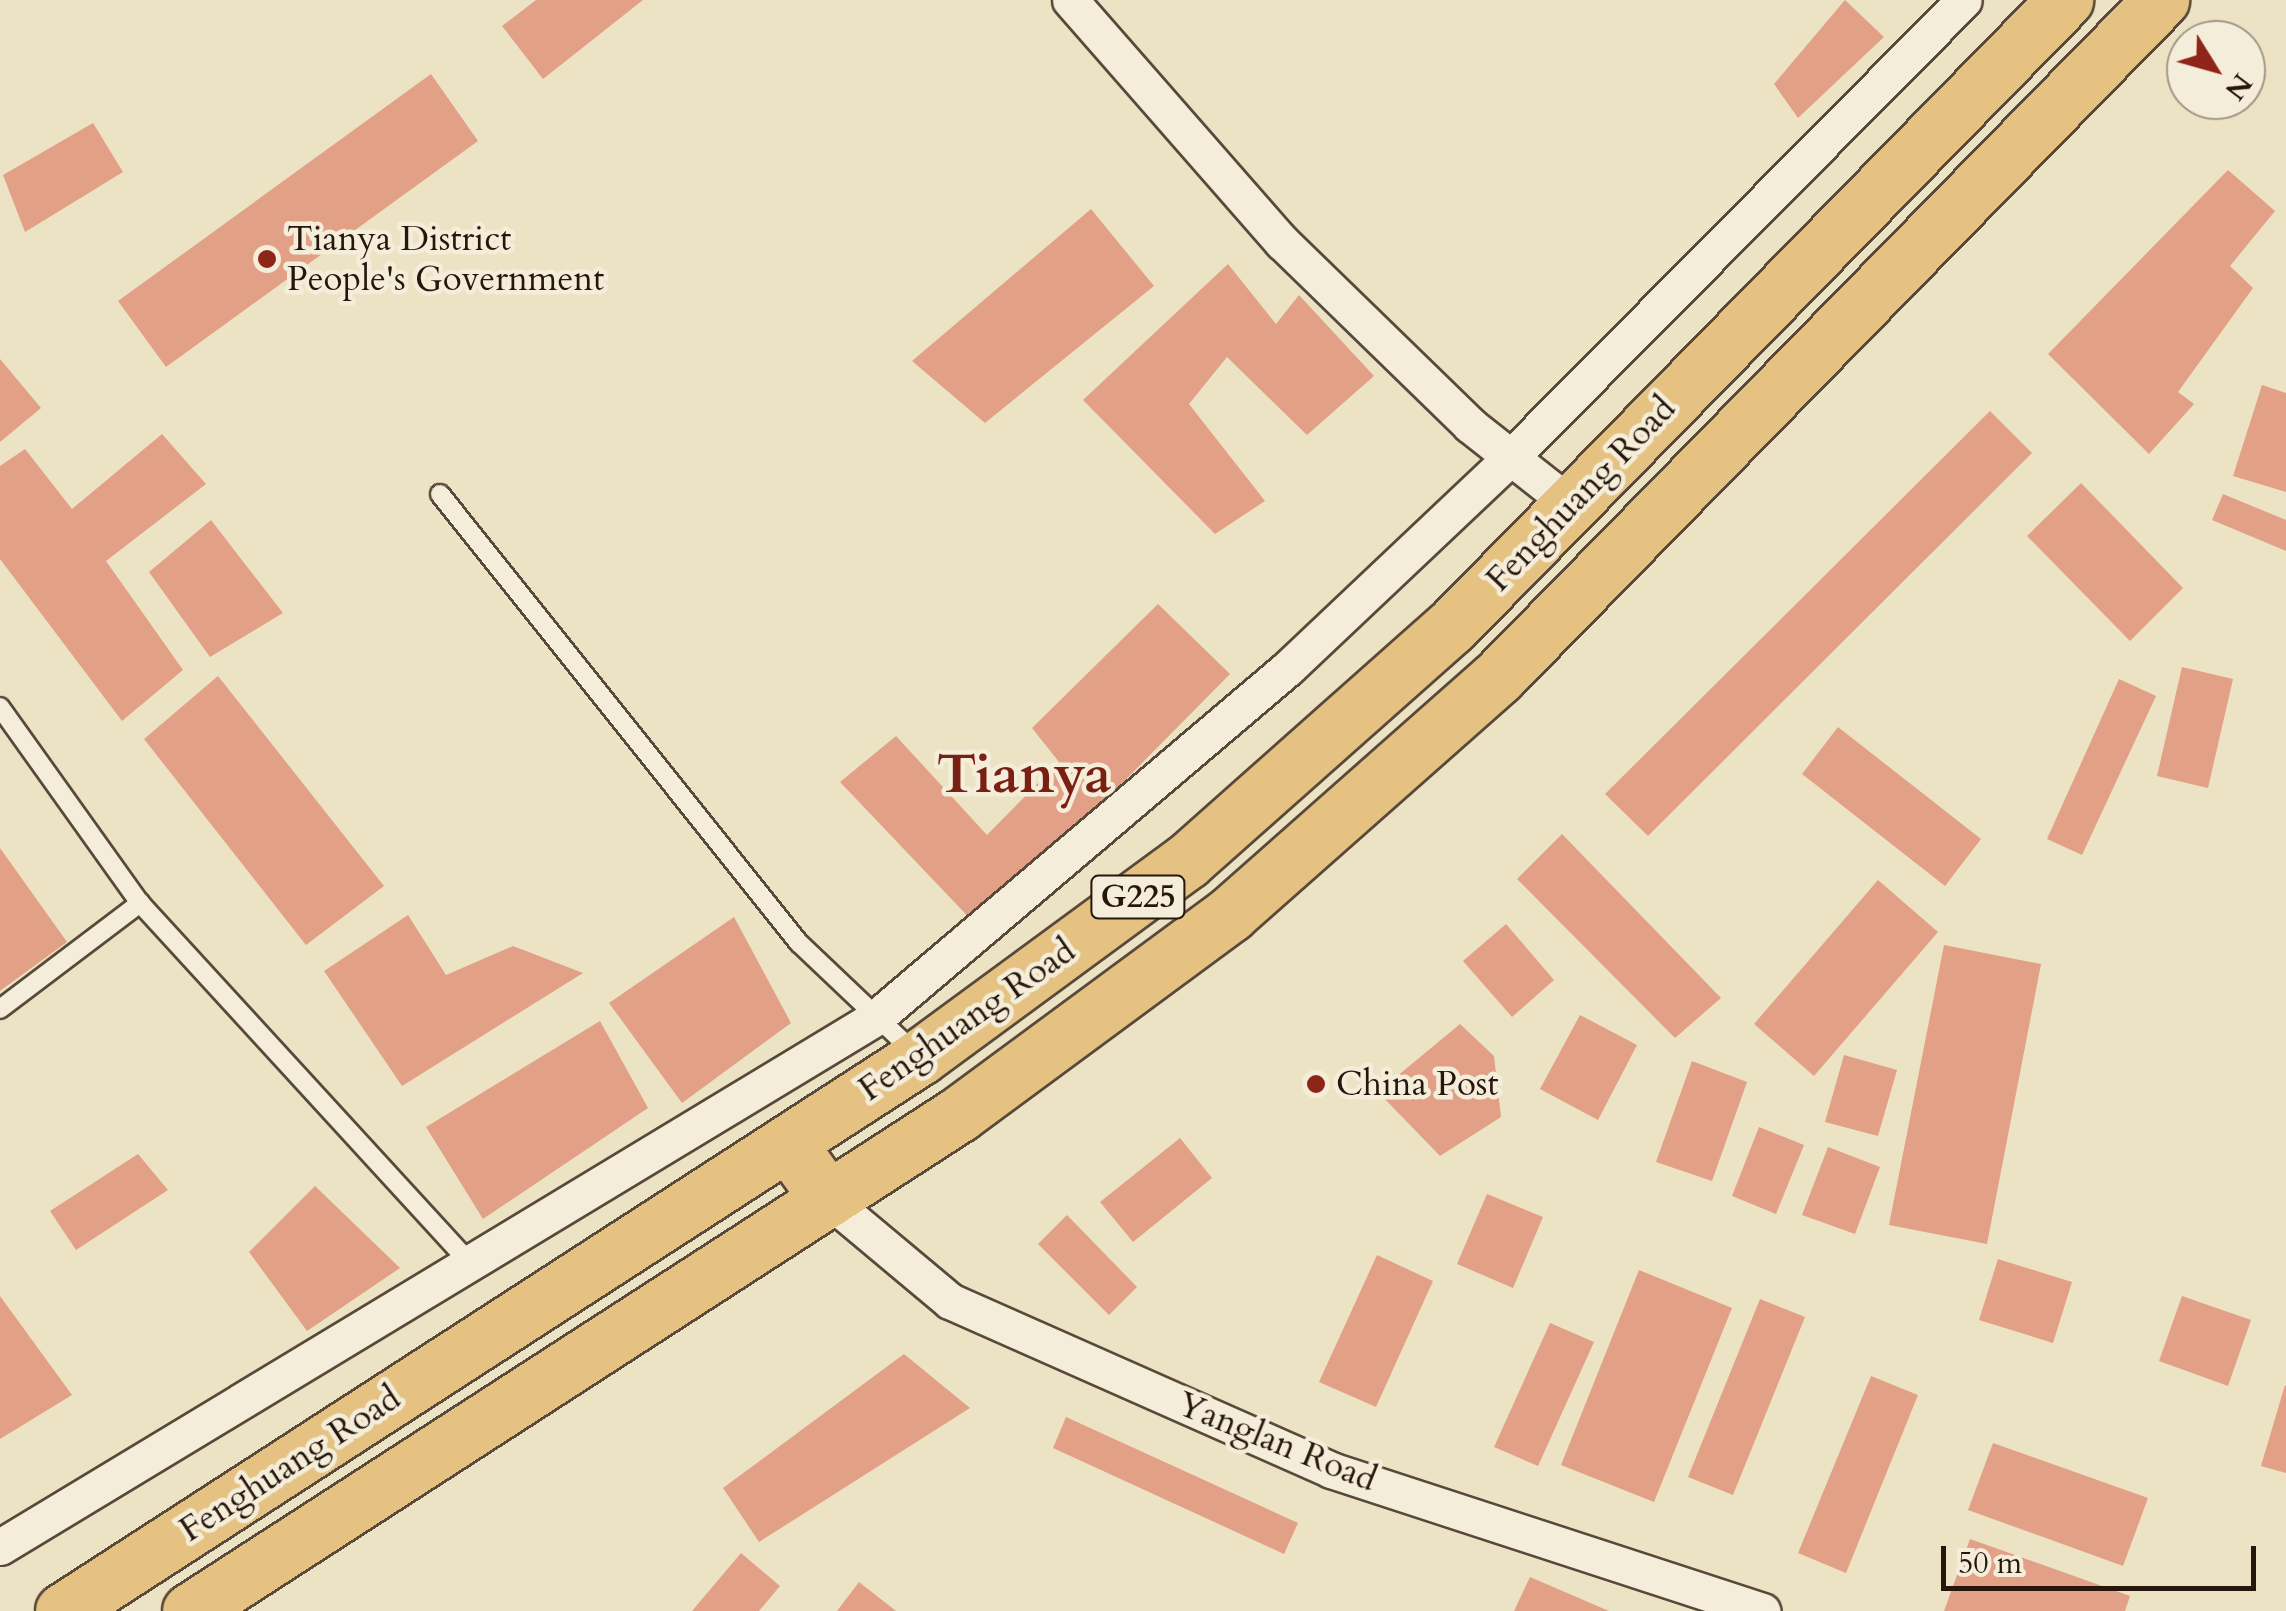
<!DOCTYPE html>
<html>
<head>
<meta charset="utf-8">
<style>
  body { margin:0 }
  #map { position:relative; width:2286px; height:1611px; overflow:hidden; background:#ece3c4; font-family:Cardo,serif }
  div>[style] { position:absolute }
  .building>* { inset:0; background:#e2a087 }
  .roads { filter:drop-shadow(2px 0 #58493a) drop-shadow(-2px 0 #58493a) drop-shadow(0 2px #58493a) drop-shadow(0 -2px #58493a) }
  .service>* { height:18px; margin:-9px; padding:0 9px; transform-origin:9px; border-radius:9px; background:#f3edd9 }
  .minor>* { height:35px; margin:-17.5px; padding:0 17.5px; transform-origin:17.5px; border-radius:17.5px; background:#f3edd9 }
  .primary>* { height:55px; margin:-27.5px; padding:0 27.5px; transform-origin:27.5px; border-radius:27.5px; background:#e6c282 }
  .trunk>* { height:55px; margin:-27.5px; padding:0 27.5px; transform-origin:27.5px; border-radius:27.5px; background:#e6c282 }
  .dots>* { width:28px; height:28px; translate:-50% -50%; box-sizing:border-box; border:5px solid #f3edd9; border-radius:50% }
  span { translate:-50% -50%; white-space:nowrap; text-align:center; line-height:1.15; -webkit-text-stroke:9px #f3edd9; paint-order:stroke }
  .shield-label span { padding:2px 8px; background:#f3edd9; border:2px solid; border-radius:8px; -webkit-text-stroke-width:0 }
  .shield-label { font-size:32px; color:#26160c; font-weight:700 }
  .poi-label { font-size:35px; color:#26160c }
  .left { translate:0 -50%; text-align:left }
  .street-label { font-size:35px; color:#26160c }
  .town-label { font-size:55px; color:#7a1f14; font-weight:700 }
  .north { position:absolute; left:2166px; top:20px; width:100px; height:100px; box-sizing:border-box; background:#f3edd9; border:2px solid #a19787; border-radius:50%; rotate:127deg; font-size:28px; font-weight:700; line-height:40px; text-align:center; color:#26160c }
  .north::after { content:''; display:block; margin:auto; width:35px; height:45px; background:#8f2418; clip-path:polygon(50% 0,100% 100%,50% 72%,0 100%) }
  .scale { position:absolute; left:1941px; top:1546px; width:315px; height:45px; box-sizing:border-box; border:5px solid #26160c; border-top:0; padding-left:12px; font-size:30px; line-height:35px; white-space:nowrap; color:#26160c; -webkit-text-stroke:8px #f3edd9; paint-order:stroke }
</style>
</head>
<body>
<div id="map">
  <div class="building">
    <div style="clip-path:polygon(536px 0,643px 0,543px 79px,502px 26px)"></div>
    <div style="clip-path:polygon(1845px 0,1884px 37px,1798px 118px,1774px 84px)"></div>
    <div style="clip-path:polygon(431px 74px,478px 141px,166px 367px,118px 301px)"></div>
    <div style="clip-path:polygon(93px 123px,123px 172px,25px 232px,3px 175px)"></div>
    <div style="clip-path:polygon(2228px 170px,2275px 211px,2230px 266px,2253px 288px,2178px 392px,2194px 404px,2149px 454px,2048px 354px)"></div>
    <div style="clip-path:polygon(1091px 209px,1154px 286px,985px 423px,912px 361px)"></div>
    <div style="clip-path:polygon(1228px 264px,1276px 324px,1299px 295px,1374px 376px,1307px 435px,1227px 357px,1189px 404px,1265px 501px,1215px 534px,1083px 400px)"></div>
    <div style="clip-path:polygon(0 359px,41px 408px,0 442px)"></div>
    <div style="clip-path:polygon(2262px 385px,2286px 393px,2286px 492px,2233px 476px)"></div>
    <div style="clip-path:polygon(1990px 411px,2032px 453px,1648px 836px,1605px 794px)"></div>
    <div style="clip-path:polygon(162px 434px,206px 484px,106px 561px,183px 670px,122px 721px,0 559px,0 466px,25px 449px,72px 509px)"></div>
    <div style="clip-path:polygon(2081px 483px,2183px 588px,2130px 641px,2027px 536px)"></div>
    <div style="clip-path:polygon(2223px 494px,2286px 520px,2286px 551px,2212px 520px)"></div>
    <div style="clip-path:polygon(211px 520px,283px 613px,210px 657px,149px 572px)"></div>
    <div style="clip-path:polygon(1158px 604px,1230px 674px,979px 928px,840px 782px,896px 736px,987px 835px,1059px 762px,1032px 728px)"></div>
    <div style="clip-path:polygon(2182px 667px,2233px 679px,2208px 788px,2157px 776px)"></div>
    <div style="clip-path:polygon(218px 676px,384px 886px,306px 945px,144px 739px)"></div>
    <div style="clip-path:polygon(2119px 679px,2156px 696px,2082px 855px,2047px 839px)"></div>
    <div style="clip-path:polygon(1838px 727px,1981px 839px,1945px 886px,1802px 774px)"></div>
    <div style="clip-path:polygon(1562px 834px,1721px 998px,1675px 1038px,1517px 879px)"></div>
    <div style="clip-path:polygon(0 848px,67px 942px,0 991px)"></div>
    <div style="clip-path:polygon(1878px 880px,1938px 932px,1814px 1076px,1754px 1024px)"></div>
    <div style="clip-path:polygon(408px 915px,446px 975px,513px 946px,583px 973px,402px 1086px,324px 971px)"></div>
    <div style="clip-path:polygon(734px 917px,791px 1023px,682px 1103px,609px 1003px)"></div>
    <div style="clip-path:polygon(1506px 924px,1554px 980px,1512px 1017px,1463px 961px)"></div>
    <div style="clip-path:polygon(1944px 945px,2041px 964px,1987px 1244px,1889px 1225px)"></div>
    <div style="clip-path:polygon(1580px 1015px,1637px 1045px,1598px 1120px,1540px 1089px)"></div>
    <div style="clip-path:polygon(600px 1021px,648px 1108px,483px 1219px,426px 1127px)"></div>
    <div style="clip-path:polygon(1460px 1024px,1494px 1056px,1501px 1117px,1440px 1156px,1378px 1092px)"></div>
    <div style="clip-path:polygon(1844px 1055px,1897px 1070px,1878px 1136px,1825px 1122px)"></div>
    <div style="clip-path:polygon(1692px 1061px,1747px 1082px,1712px 1181px,1656px 1162px)"></div>
    <div style="clip-path:polygon(1759px 1127px,1804px 1145px,1776px 1214px,1732px 1196px)"></div>
    <div style="clip-path:polygon(1180px 1138px,1212px 1178px,1133px 1242px,1100px 1202px)"></div>
    <div style="clip-path:polygon(1828px 1147px,1880px 1167px,1855px 1234px,1802px 1215px)"></div>
    <div style="clip-path:polygon(138px 1154px,168px 1190px,76px 1250px,50px 1211px)"></div>
    <div style="clip-path:polygon(315px 1186px,400px 1268px,307px 1331px,249px 1252px)"></div>
    <div style="clip-path:polygon(1487px 1194px,1543px 1217px,1513px 1288px,1457px 1264px)"></div>
    <div style="clip-path:polygon(1067px 1215px,1137px 1287px,1109px 1315px,1038px 1244px)"></div>
    <div style="clip-path:polygon(1377px 1255px,1433px 1281px,1376px 1407px,1319px 1382px)"></div>
    <div style="clip-path:polygon(1998px 1259px,2072px 1282px,2053px 1343px,1979px 1320px)"></div>
    <div style="clip-path:polygon(1639px 1270px,1732px 1308px,1654px 1502px,1561px 1465px)"></div>
    <div style="clip-path:polygon(0 1296px,72px 1395px,0 1439px)"></div>
    <div style="clip-path:polygon(2182px 1296px,2251px 1320px,2228px 1386px,2159px 1361px)"></div>
    <div style="clip-path:polygon(1760px 1299px,1805px 1317px,1733px 1495px,1688px 1477px)"></div>
    <div style="clip-path:polygon(1550px 1323px,1594px 1342px,1538px 1466px,1494px 1447px)"></div>
    <div style="clip-path:polygon(904px 1354px,970px 1408px,759px 1542px,723px 1488px)"></div>
    <div style="clip-path:polygon(1871px 1376px,1918px 1395px,1846px 1573px,1798px 1553px)"></div>
    <div style="clip-path:polygon(2285px 1385px,2286px 1386px,2286px 1473px,2261px 1466px)"></div>
    <div style="clip-path:polygon(1066px 1417px,1298px 1523px,1284px 1554px,1053px 1448px)"></div>
    <div style="clip-path:polygon(1993px 1443px,2148px 1498px,2123px 1566px,1968px 1510px)"></div>
    <div style="clip-path:polygon(1970px 1539px,2130px 1596px,2125px 1611px,1944px 1611px)"></div>
    <div style="clip-path:polygon(741px 1553px,780px 1586px,759px 1611px,692px 1611px)"></div>
    <div style="clip-path:polygon(1530px 1577px,1609px 1611px,1514px 1611px)"></div>
    <div style="clip-path:polygon(859px 1582px,896px 1611px,837px 1611px)"></div>
  </div>
  <div class="roads">
    <div class="service">
      <div style="left:440px;top:494px;width:575px;rotate:51.36deg"></div>
      <div style="left:799px;top:943px;width:161px;rotate:43.5deg"></div>
      <div style="left:0;top:707px;width:241px;rotate:54.5deg"></div>
      <div style="left:140px;top:903px;width:487px;rotate:47.5deg"></div>
      <div style="left:0;top:1009px;width:176px;rotate:-37.1deg"></div>
    </div>
    <div class="minor">
      <div style="left:1070px;top:0;width:322px;rotate:48.8deg"></div>
      <div style="left:1282px;top:242px;width:262px;rotate:44.2deg"></div>
      <div style="left:1470px;top:425px;width:127px;rotate:38.3deg"></div>
      <div style="left:828px;top:1199px;width:159px;rotate:39.9deg"></div>
      <div style="left:950px;top:1301px;width:417px;rotate:23.9deg"></div>
      <div style="left:1331px;top:1470px;width:454px;rotate:18.1deg"></div>
      <div style="left:0;top:1547px;width:1025px;rotate:-31.15deg"></div>
      <div style="left:877px;top:1017px;width:539px;rotate:-40.34deg"></div>
      <div style="left:1288px;top:668px;width:307px;rotate:-43.4deg"></div>
      <div style="left:1511px;top:457px;width:643px;rotate:-45.25deg"></div>
    </div>
    <div class="primary">
      <div style="left:788px;top:1143px;width:69px;rotate:54.5deg"></div>
    </div>
    <div class="trunk">
      <div style="left:63px;top:1611px;width:1020px;rotate:-32.88deg"></div>
      <div style="left:920px;top:1057px;width:331px;rotate:-36.3deg"></div>
      <div style="left:1187px;top:861px;width:353px;rotate:-41.6deg"></div>
      <div style="left:1451px;top:627px;width:878px;rotate:-45.6deg"></div>
      <div style="left:190px;top:1611px;width:916px;rotate:-32.87deg"></div>
      <div style="left:959px;top:1114px;width:337px;rotate:-36.4deg"></div>
      <div style="left:1230px;top:914px;width:358px;rotate:-41.5deg"></div>
      <div style="left:1498px;top:677px;width:948px;rotate:-45.6deg"></div>
    </div>
  </div>
  <div class="dots">
    <div style="left:267px;top:259px;background:#8f2418"></div>
    <div style="left:1316px;top:1084px;background:#8f2418"></div>
  </div>
  <div class="shield-label">
    <span style="left:1138px;top:897px">G225</span>
  </div>
  <div class="poi-label">
    <span class="left" style="left:287px;top:259px">Tianya District<br>People's Government</span>
    <span class="left" style="left:1336px;top:1084px">China Post</span>
  </div>
  <div class="street-label">
    <span style="left:1581px;top:494px;rotate:-46deg">Fenghuang Road</span>
    <span style="left:967px;top:1020px;rotate:-35deg">Fenghuang Road</span>
    <span style="left:1277px;top:1442px;rotate:22deg">Yanglan Road</span>
    <span style="left:290px;top:1464px;rotate:-33deg">Fenghuang Road</span>
  </div>
  <div class="town-label">
    <span style="left:1024px;top:776px">Tianya</span>
  </div>
  <div class="north">N</div>
  <div class="scale">50 m</div>
</div>
</body>
</html>
